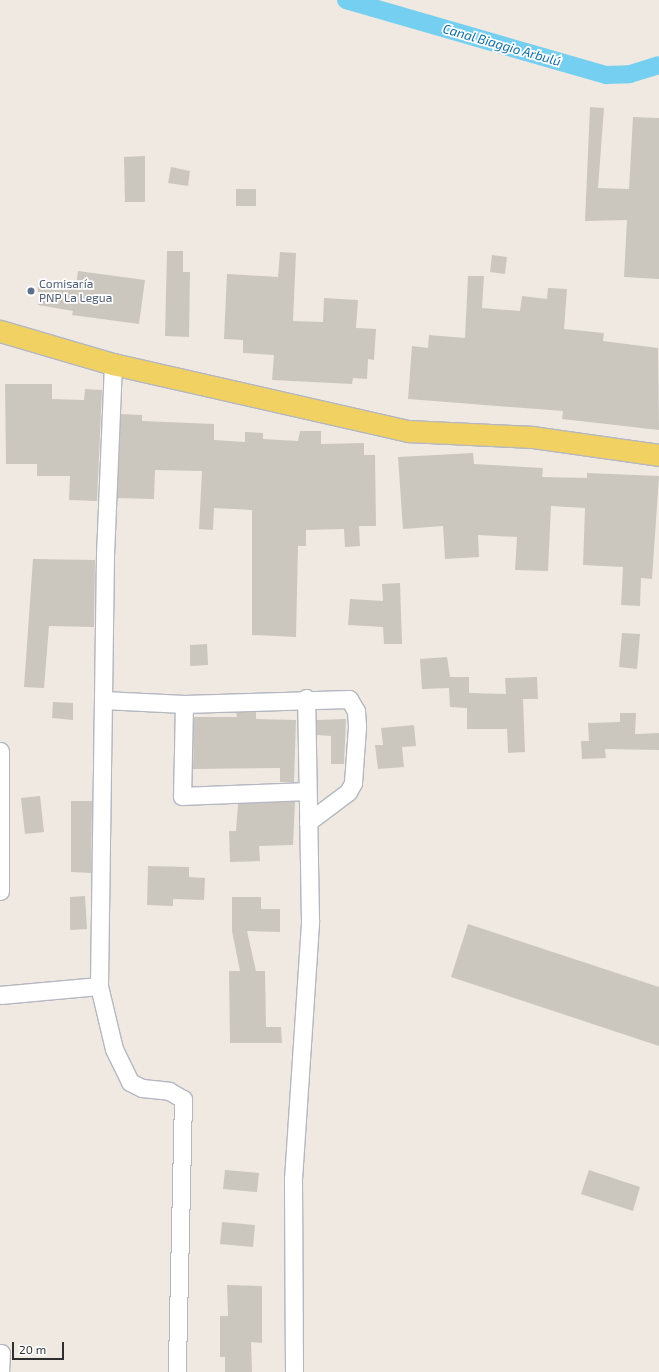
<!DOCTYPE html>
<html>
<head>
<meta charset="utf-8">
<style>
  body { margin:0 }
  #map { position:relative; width:659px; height:1372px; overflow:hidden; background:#efe9e1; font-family:"Exo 2",sans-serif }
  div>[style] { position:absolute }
  .canal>* { height:18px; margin:-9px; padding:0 9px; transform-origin:9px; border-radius:9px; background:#75cff0 }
  .building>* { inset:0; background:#cbc7bf }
  .roads { filter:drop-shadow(1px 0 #b4b7c1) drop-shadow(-1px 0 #b4b7c1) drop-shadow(0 1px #b4b7c1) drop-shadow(0 -1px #b4b7c1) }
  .minor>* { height:17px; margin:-8.5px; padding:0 8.5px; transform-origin:8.5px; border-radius:8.5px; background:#fff }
  .major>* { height:21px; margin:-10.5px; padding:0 10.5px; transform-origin:10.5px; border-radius:10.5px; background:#f2d163 }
  .dots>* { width:11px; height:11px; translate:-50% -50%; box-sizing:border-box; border:2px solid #fff; border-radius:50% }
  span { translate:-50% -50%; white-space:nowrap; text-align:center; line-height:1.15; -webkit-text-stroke:3.5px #fff; paint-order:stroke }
  .service-label { font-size:12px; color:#4e5e75 }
  .left { translate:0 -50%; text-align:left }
  .water-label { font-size:13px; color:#0d6fa3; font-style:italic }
  .scale { position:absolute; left:12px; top:1342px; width:52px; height:18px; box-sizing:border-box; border:2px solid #2e2e2e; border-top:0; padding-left:5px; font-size:12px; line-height:14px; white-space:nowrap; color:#2e2e2e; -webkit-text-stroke:3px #fff; paint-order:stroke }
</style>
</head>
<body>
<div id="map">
  <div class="canal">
    <div style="left:346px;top:0;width:271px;rotate:16.1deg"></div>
    <div style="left:606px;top:75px;width:24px;rotate:-2deg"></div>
    <div style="left:630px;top:74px;width:30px;rotate:-17deg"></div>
  </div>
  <div class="building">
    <div style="clip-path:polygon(590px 107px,604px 108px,598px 188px,629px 189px,633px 117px,659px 118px,659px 279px,624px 277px,627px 220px,585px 221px)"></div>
    <div style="clip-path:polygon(145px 156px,145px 202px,125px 202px,124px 157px)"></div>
    <div style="clip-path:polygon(171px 167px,190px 171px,188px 186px,168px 183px)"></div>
    <div style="clip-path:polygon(236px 189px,256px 189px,256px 206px,236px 206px)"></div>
    <div style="clip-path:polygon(167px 251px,183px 251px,183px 272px,190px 272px,189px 337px,165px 336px)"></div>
    <div style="clip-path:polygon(280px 252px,296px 253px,293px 321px,323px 322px,324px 298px,358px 300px,356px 328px,376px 329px,374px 360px,368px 359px,367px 379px,353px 378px,352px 384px,272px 380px,274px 355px,243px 353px,243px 340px,224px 339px,227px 274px,278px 277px)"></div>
    <div style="clip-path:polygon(492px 255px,507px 257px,505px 274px,490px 272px)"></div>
    <div style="clip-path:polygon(78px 271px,145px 280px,139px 324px,72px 315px,73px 311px,38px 305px,38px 286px,76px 285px)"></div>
    <div style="clip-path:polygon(468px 276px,484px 276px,482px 308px,520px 311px,522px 296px,547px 299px,548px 288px,567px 289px,564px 329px,604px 333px,603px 341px,658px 348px,659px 430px,562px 419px,563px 411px,408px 399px,412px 346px,428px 348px,429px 335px,465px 338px)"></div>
    <div style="clip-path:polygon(5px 384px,52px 384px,52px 399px,84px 400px,85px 389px,102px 390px,97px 501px,69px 500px,70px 476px,37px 476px,37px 464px,6px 464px)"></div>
    <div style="clip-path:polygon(121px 414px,142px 415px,142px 421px,214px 424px,214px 440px,245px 442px,245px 432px,263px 433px,263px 439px,298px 441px,300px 431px,321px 431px,321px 444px,364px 443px,364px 455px,375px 455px,376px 526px,359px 526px,360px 546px,345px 547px,344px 529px,306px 530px,306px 546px,298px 546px,296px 637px,252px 635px,252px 510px,214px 508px,213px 530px,199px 529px,202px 471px,155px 470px,154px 499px,117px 498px)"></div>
    <div style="clip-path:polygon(473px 453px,474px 464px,543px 468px,542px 477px,587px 478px,587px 473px,659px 476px,652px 579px,641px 578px,640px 606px,621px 605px,623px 567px,583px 565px,585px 508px,551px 506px,548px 571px,515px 570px,517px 537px,478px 535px,479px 557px,445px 559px,443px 526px,403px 529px,398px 457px)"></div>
    <div style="clip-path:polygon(33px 559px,95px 560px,94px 627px,49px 626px,44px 688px,24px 687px)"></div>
    <div style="clip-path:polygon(400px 583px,402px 644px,384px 644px,383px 627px,348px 625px,350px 599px,383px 601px,382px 584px)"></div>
    <div style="clip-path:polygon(622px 633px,640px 634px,637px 669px,619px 667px)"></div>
    <div style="clip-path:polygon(207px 644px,208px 665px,190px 666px,190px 645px)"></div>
    <div style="clip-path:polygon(447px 657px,450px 677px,469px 677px,469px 693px,506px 694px,505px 678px,537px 677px,538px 699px,523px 699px,525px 752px,508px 753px,507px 729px,467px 729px,467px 708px,450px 707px,449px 688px,422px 689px,420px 659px)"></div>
    <div style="clip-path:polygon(53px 702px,73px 703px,73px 720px,52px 718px)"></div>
    <div style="clip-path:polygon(236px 712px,256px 712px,256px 719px,296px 720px,294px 782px,280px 782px,280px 768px,193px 769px,194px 717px,237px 717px)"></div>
    <div style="clip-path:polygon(620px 713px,636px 713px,635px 734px,659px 733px,659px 750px,605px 749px,606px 758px,582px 759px,581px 741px,589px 741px,588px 723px,620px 722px)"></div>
    <div style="clip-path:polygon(346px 719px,344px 764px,331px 764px,331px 736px,317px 735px,316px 720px)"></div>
    <div style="clip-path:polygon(414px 725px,416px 746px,402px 747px,404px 767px,378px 769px,375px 745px,383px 745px,381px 728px)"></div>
    <div style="clip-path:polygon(40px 796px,44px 832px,25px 834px,21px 798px)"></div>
    <div style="clip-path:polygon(71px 801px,92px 801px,91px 873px,71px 872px)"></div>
    <div style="clip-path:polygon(295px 801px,293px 845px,259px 846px,260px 861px,230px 862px,229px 831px,236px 831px,238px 804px)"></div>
    <div style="clip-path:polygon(148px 866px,189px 867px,189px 877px,205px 878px,204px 900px,173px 899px,173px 906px,147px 905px)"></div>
    <div style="clip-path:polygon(85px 896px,87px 929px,70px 930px,70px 897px)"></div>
    <div style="clip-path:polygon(232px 897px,261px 897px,261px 909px,280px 909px,280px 932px,247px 931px,256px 971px,265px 971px,266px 1027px,281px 1027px,282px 1043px,230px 1043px,229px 971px,240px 971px,232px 931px)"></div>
    <div style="clip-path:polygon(468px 924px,659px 987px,659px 1046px,451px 977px)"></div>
    <div style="clip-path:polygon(225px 1170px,259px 1173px,257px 1192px,223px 1189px)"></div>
    <div style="clip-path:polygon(589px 1170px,640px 1187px,633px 1211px,581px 1194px)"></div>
    <div style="clip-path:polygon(222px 1222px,255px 1225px,253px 1247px,220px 1244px)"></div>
    <div style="clip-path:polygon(227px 1285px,262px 1286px,262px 1343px,251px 1342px,252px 1372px,225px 1372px,225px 1357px,220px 1357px,220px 1316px,228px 1316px)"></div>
  </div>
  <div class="roads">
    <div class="minor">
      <div style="left:113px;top:364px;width:191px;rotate:92.4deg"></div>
      <div style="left:105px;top:555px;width:431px;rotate:90.8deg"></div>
      <div style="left:99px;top:986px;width:65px;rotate:76.6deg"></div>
      <div style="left:114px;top:1049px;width:37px;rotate:64deg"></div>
      <div style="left:130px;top:1082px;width:13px;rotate:27deg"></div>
      <div style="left:142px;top:1088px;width:27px;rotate:6deg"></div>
      <div style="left:169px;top:1091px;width:16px;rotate:30deg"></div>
      <div style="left:183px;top:1099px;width:273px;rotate:91.3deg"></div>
      <div style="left:103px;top:700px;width:81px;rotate:2.8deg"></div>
      <div style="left:184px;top:704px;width:165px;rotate:-1.7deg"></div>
      <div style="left:349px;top:699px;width:14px;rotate:60deg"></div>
      <div style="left:356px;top:711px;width:16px;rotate:86deg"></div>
      <div style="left:357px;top:727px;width:56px;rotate:94.1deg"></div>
      <div style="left:353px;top:783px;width:10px;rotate:119deg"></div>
      <div style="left:348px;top:792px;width:50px;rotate:143.1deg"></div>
      <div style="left:184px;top:704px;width:92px;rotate:91.2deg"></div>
      <div style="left:182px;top:796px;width:125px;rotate:-2.3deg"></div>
      <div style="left:0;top:751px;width:140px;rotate:90deg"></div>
      <div style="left:0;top:995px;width:99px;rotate:-5.2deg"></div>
      <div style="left:0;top:1372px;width:19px;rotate:-87deg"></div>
      <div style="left:294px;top:1372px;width:193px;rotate:-90.3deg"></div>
      <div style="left:293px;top:1179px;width:260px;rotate:-86.2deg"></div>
      <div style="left:310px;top:920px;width:222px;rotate:-91deg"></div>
    </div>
    <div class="major">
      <div style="left:0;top:331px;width:118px;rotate:16.3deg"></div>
      <div style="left:113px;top:364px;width:303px;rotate:12.8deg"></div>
      <div style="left:408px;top:431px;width:125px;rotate:2.7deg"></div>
      <div style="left:533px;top:437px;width:127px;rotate:8.1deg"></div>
    </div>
  </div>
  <div class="dots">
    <div style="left:31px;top:291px;background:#5c6f8a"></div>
  </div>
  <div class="service-label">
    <span class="left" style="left:39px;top:291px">Comisaría<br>PNP La Legua</span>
  </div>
  <div class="water-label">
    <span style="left:502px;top:45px;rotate:16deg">Canal Biaggio Arbulú</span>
  </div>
  <div class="scale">20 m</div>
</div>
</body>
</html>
